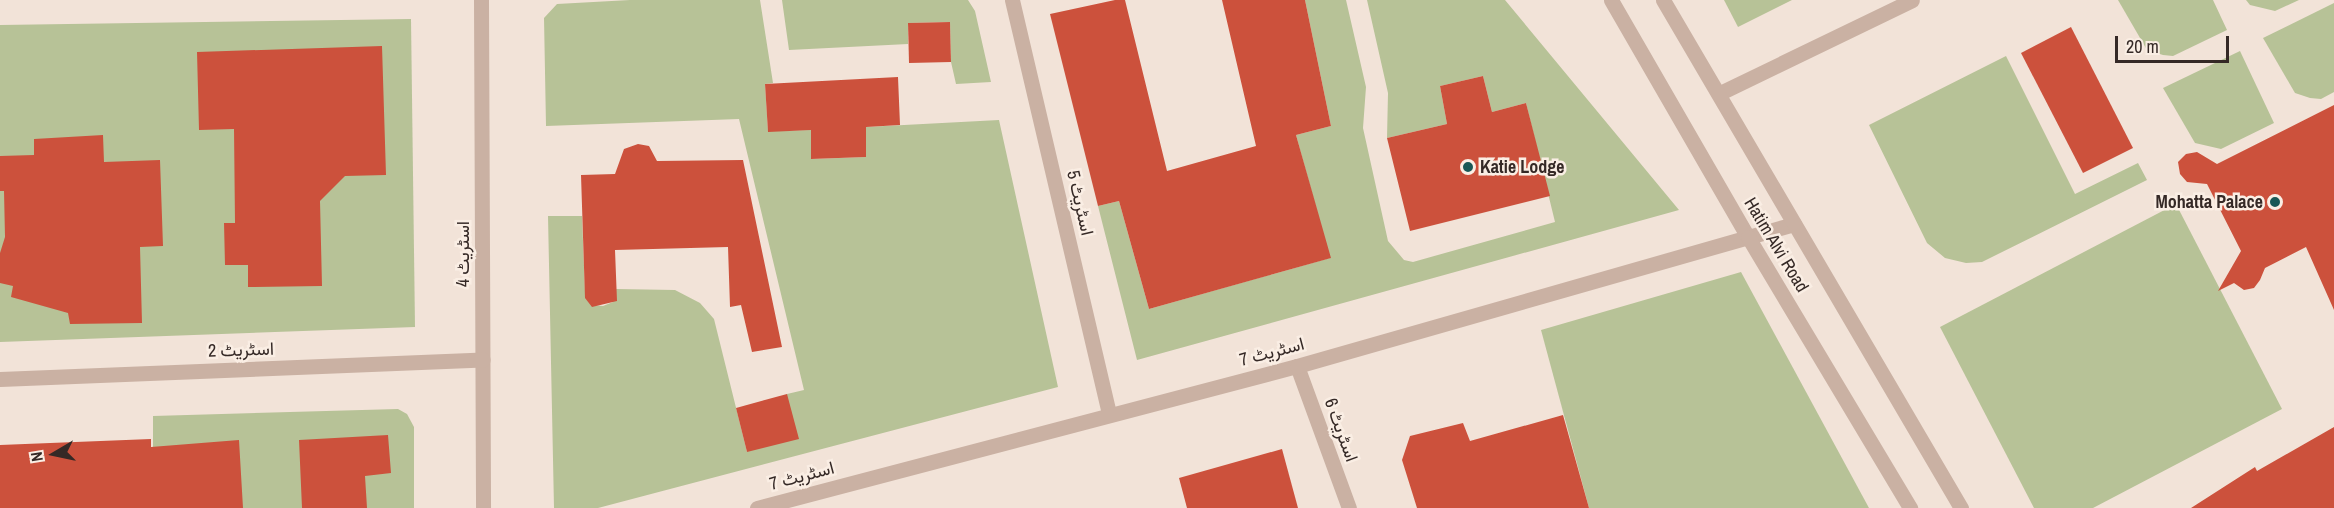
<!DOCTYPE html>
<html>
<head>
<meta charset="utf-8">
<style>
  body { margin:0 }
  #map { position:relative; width:2334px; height:508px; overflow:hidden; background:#f2e3d8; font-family:"Archivo Narrow",Vazirmatn,sans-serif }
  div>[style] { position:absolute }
  .green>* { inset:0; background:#b7c297 }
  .building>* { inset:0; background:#cc513c }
  .minor>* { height:15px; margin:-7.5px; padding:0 7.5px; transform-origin:7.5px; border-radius:7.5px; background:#cab1a3 }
  .tertiary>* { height:15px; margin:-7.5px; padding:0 7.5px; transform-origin:7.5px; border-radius:7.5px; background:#cab1a3 }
  .dots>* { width:16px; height:16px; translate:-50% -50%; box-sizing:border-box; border:3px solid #faeee4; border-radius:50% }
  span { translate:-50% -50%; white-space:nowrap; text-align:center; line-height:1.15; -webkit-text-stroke:5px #faeee4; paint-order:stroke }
  .poi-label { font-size:18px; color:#352926; font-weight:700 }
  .left { translate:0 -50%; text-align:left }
  .right { translate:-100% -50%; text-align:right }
  .street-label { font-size:18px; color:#352926 }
  .north { position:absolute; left:24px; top:424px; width:60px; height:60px; -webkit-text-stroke:4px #faeee4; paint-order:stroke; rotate:261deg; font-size:16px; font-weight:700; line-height:24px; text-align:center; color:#352926 }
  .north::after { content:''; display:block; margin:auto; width:21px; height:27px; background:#352926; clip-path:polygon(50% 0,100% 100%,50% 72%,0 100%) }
  .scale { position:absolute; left:2115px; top:36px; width:114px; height:27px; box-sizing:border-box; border:3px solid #352926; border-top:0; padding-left:8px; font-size:18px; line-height:21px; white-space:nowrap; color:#352926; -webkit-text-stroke:4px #faeee4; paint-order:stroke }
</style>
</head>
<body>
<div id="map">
  <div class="green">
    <div style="clip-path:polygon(630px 0,760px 0,773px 83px,765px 84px,768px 131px,811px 130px,812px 159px,866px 157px,866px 127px,999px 120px,1058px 387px,598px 508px,554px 508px,548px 216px,582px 216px,585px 291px,586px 298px,592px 305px,603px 306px,613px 302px,616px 289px,675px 290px,700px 303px,714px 319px,747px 452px,787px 394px,804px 390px,739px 119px,546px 126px,544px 18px,557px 4px)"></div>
    <div style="clip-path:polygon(782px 0,968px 0,975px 11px,991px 82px,956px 84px,951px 62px,950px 22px,908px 23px,908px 44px,789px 50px)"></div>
    <div style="clip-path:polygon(1305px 0,1346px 0,1366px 87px,1363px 128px,1388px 241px,1404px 260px,1413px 262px,1555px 222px,1526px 103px,1492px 112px,1483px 76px,1440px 86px,1447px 124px,1387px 138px,1388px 93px,1367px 0,1505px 0,1679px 210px,1137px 360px,1098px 206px,1119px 201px,1149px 309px,1330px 258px,1296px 135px,1331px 126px)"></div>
    <div style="clip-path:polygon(1724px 0,1792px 0,1738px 27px)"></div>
    <div style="clip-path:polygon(2118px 0,2213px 0,2227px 30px,2173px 56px,2163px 55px,2147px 50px)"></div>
    <div style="clip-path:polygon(2246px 0,2299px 0,2275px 11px,2250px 5px)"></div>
    <div style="clip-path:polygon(2334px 3px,2334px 92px,2321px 99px,2310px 98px,2295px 93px,2263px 38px)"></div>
    <div style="clip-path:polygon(411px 19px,415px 327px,0 342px,0 25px)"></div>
    <div style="clip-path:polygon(2240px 51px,2274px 123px,2221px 149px,2195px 143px,2163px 88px)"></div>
    <div style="clip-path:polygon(2006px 56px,2075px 194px,2138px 163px,2147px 180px,1982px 262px,1966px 263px,1945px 258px,1927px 243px,1869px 125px)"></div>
    <div style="clip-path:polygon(2176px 204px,2282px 409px,2093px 508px,2034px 508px,1940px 327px)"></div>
    <div style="clip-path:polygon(1741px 272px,1869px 508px,1589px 508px,1541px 330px)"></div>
    <div style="clip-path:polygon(398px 409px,407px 414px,414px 427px,414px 508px,153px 508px,153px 416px)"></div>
  </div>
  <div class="building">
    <div style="clip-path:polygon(1115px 0,1125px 0,1167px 171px,1256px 146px,1222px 0,1305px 0,1331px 126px,1296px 135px,1331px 258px,1149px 309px,1119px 201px,1098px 206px,1050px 14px)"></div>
    <div style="clip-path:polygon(950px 22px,951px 62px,909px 63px,908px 23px)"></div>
    <div style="clip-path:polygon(2071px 27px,2133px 148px,2083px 173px,2021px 53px)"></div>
    <div style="clip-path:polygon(382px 46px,386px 175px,345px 176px,320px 201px,322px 286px,248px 287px,248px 265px,225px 265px,224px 223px,235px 223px,234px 129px,199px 130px,197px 52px)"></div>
    <div style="clip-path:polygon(1483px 76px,1492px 112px,1526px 103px,1550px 196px,1410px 231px,1387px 138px,1447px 124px,1440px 86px)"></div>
    <div style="clip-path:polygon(898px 77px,900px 125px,866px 127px,866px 157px,811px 159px,811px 130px,768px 132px,765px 84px)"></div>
    <div style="clip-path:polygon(2334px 105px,2334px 310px,2306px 247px,2265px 268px,2260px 280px,2254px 288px,2244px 290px,2234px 283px,2218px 291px,2241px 251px,2207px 184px,2187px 182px,2180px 174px,2178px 162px,2186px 154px,2197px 152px,2217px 164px)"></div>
    <div style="clip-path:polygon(103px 135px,104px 162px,160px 160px,163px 246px,140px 247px,142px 323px,70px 324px,68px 313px,11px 297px,13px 286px,0 283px,0 253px,5px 237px,4px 191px,0 191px,0 156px,34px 155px,34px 139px)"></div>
    <div style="clip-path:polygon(638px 144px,649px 146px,657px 161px,743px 160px,782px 347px,752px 352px,741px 305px,730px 307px,728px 247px,615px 250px,617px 301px,592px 307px,585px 298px,581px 175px,615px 174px,624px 149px)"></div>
    <div style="clip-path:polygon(787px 394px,799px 439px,747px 452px,736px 408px)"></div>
    <div style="clip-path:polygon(1563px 415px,1589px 508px,1417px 508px,1402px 460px,1410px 436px,1463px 423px,1470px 441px)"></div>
    <div style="clip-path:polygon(2334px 427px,2334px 508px,2191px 508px,2255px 467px,2257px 471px)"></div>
    <div style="clip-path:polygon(388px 435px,391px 473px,365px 476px,367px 508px,302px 508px,299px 440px)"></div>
    <div style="clip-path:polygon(151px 439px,151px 447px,239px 440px,243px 508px,0 508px,0 445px)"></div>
    <div style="clip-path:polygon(1282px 449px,1298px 508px,1187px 508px,1179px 478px)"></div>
  </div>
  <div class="minor">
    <div style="left:481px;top:0;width:508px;rotate:89.77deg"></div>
    <div style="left:1012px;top:0;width:425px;rotate:76.8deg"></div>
    <div style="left:1720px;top:93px;width:213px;rotate:-25.8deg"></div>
    <div style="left:1297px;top:366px;width:151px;rotate:69.9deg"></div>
    <div style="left:0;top:379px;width:483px;rotate:-2.3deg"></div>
    <div style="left:757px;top:508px;width:558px;rotate:-14.73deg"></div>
    <div style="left:1297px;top:366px;width:517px;rotate:-15.95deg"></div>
  </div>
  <div class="tertiary">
    <div style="left:1611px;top:0;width:274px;rotate:60deg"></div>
    <div style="left:1748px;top:237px;width:316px;rotate:59.1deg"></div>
    <div style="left:1663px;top:0;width:589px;rotate:59.6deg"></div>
  </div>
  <div class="dots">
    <div style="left:1468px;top:167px;background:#195856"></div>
    <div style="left:2275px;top:202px;background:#195856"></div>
  </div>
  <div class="poi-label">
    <span class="left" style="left:1480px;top:167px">Katie Lodge</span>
    <span class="right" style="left:2263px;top:202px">Mohatta Palace</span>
  </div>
  <div class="street-label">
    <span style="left:1080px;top:203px;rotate:77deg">اسٹریٹ 5</span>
    <span style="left:1776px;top:245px;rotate:59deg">Hatim Alvi Road</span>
    <span style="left:463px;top:254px;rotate:-90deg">اسٹریٹ 4</span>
    <span style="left:241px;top:350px;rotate:-2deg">اسٹریٹ 2</span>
    <span style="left:1272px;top:352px;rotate:-15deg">اسٹریٹ 7</span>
    <span style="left:1341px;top:430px;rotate:70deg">اسٹریٹ 6</span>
    <span style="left:802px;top:476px;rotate:-15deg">اسٹریٹ 7</span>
  </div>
  <div class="north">N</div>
  <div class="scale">20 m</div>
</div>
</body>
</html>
